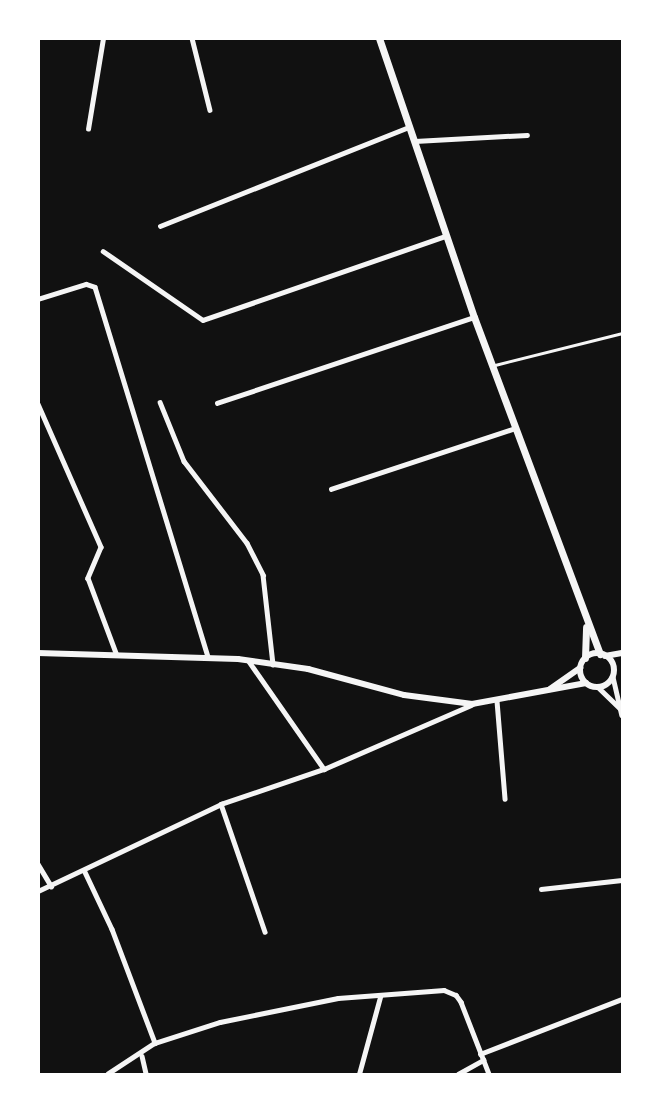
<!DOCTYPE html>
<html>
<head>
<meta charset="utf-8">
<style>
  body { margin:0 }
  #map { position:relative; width:661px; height:1113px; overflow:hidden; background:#111; font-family:Arial,sans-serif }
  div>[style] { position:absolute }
  .service>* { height:2.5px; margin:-1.25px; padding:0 1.25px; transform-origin:1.25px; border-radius:1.25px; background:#f5f5f5 }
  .minor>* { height:4.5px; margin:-2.25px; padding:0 2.25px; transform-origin:2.25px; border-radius:2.25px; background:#f5f5f5 }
  .tertiary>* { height:6px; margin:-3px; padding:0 3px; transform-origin:3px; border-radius:3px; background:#f5f5f5 }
  .tertiary>.ring { margin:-3px; padding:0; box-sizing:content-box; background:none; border:6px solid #f5f5f5; border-radius:50% }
  .secondary>* { height:7px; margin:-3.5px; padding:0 3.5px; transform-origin:3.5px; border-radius:3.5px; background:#f5f5f5 }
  span { translate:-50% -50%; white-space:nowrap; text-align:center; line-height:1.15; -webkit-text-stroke:5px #fff; paint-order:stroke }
  .frame { position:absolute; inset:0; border:40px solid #fff; pointer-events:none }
</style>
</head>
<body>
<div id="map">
  <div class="service">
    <div style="left:495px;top:365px;width:131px;rotate:-14.1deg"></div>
  </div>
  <div class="minor">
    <div style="left:192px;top:38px;width:74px;rotate:76deg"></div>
    <div style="left:88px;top:129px;width:92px;rotate:-80.6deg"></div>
    <div style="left:415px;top:141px;width:112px;rotate:-3.1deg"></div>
    <div style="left:160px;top:226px;width:268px;rotate:-21.7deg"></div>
    <div style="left:103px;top:251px;width:121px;rotate:34.6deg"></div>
    <div style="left:203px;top:320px;width:257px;rotate:-19.1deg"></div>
    <div style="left:38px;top:299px;width:50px;rotate:-17.4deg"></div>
    <div style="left:86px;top:284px;width:9px;rotate:18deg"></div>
    <div style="left:95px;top:287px;width:386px;rotate:73deg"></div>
    <div style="left:160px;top:402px;width:64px;rotate:67.9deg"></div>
    <div style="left:184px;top:461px;width:103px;rotate:52.5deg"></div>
    <div style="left:247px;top:543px;width:36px;rotate:63deg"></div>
    <div style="left:263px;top:575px;width:90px;rotate:83.6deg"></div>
    <div style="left:217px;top:403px;width:271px;rotate:-18.5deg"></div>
    <div style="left:38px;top:404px;width:156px;rotate:66.2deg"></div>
    <div style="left:101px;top:547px;width:34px;rotate:113deg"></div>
    <div style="left:88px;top:578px;width:80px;rotate:69.5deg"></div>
    <div style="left:331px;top:489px;width:194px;rotate:-18.3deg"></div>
    <div style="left:248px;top:660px;width:133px;rotate:55.1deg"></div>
    <div style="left:613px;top:677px;width:39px;rotate:77deg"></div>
    <div style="left:598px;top:687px;width:30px;rotate:44deg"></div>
    <div style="left:497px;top:701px;width:98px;rotate:85.3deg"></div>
    <div style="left:221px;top:804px;width:135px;rotate:71deg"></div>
    <div style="left:38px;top:864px;width:26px;rotate:59deg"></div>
    <div style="left:85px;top:872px;width:63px;rotate:64.7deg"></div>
    <div style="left:112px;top:929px;width:122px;rotate:69.3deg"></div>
    <div style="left:155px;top:1043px;width:56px;rotate:146.6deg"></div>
    <div style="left:541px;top:889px;width:81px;rotate:-6.3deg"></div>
    <div style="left:38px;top:891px;width:203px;rotate:-25.4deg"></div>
    <div style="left:221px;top:804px;width:109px;rotate:-18.8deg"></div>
    <div style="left:324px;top:769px;width:160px;rotate:-23.5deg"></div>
    <div style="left:155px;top:1043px;width:68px;rotate:-17.9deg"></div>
    <div style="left:220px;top:1022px;width:120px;rotate:-11.5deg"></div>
    <div style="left:338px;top:998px;width:106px;rotate:-4.3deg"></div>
    <div style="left:444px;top:990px;width:13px;rotate:23deg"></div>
    <div style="left:456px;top:995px;width:9px;rotate:54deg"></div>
    <div style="left:461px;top:1002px;width:77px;rotate:68.7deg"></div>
    <div style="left:480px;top:1054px;width:152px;rotate:-21.2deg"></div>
    <div style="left:142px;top:1056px;width:18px;rotate:77deg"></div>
    <div style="left:359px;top:1074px;width:80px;rotate:-74.7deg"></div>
    <div style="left:458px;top:1074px;width:29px;rotate:-29deg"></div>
  </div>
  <div class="tertiary">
    <div style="left:38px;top:653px;width:200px;rotate:1.7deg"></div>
    <div style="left:238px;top:659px;width:71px;rotate:8.1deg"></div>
    <div style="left:308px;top:669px;width:99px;rotate:15.2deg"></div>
    <div style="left:404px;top:695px;width:69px;rotate:7.5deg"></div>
    <div style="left:472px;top:704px;width:116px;rotate:-10.4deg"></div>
    <div class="ring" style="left:580px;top:653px;width:28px;height:28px"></div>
    <div style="left:605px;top:656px;width:17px;rotate:-10deg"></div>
    <div style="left:550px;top:689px;width:37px;rotate:-35deg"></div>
  </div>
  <div class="secondary">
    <div style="left:379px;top:38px;width:295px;rotate:71.2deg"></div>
    <div style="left:474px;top:317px;width:360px;rotate:69.5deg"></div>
    <div style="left:585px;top:658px;width:31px;rotate:-88deg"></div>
  </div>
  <div class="frame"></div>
</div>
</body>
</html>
